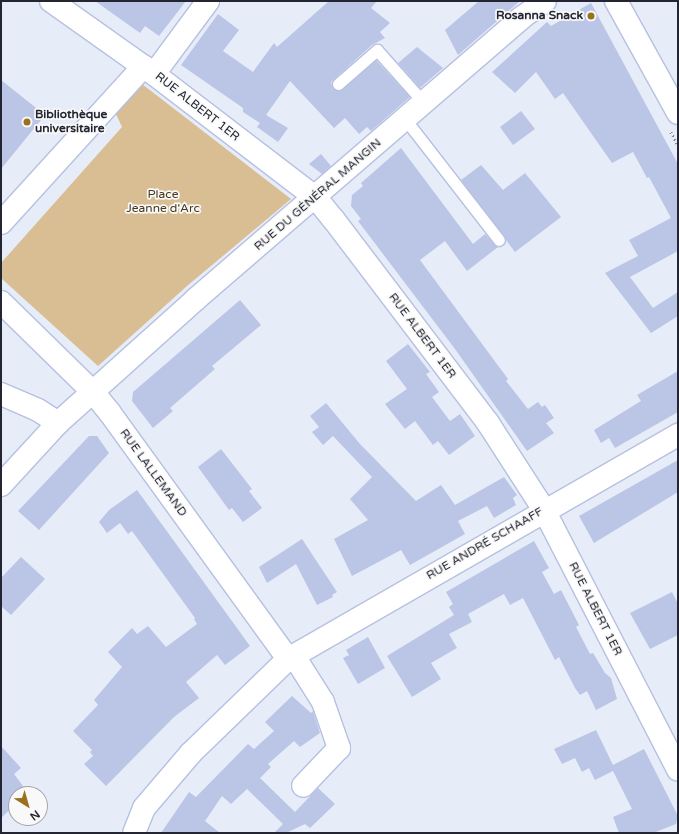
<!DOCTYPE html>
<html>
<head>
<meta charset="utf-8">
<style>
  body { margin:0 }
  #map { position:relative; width:679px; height:834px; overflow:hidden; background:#e7ecf9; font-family:"Varela Round",sans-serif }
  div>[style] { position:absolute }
  .green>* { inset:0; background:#d8be92 }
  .building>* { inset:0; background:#bbc5e6 }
  .path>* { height:2.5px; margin-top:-1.25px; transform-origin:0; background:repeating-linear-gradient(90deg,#828692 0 1px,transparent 0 4px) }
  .roads { filter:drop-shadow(1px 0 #b6c0e1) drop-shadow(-1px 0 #b6c0e1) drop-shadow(0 1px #b6c0e1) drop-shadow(0 -1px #b6c0e1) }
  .lane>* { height:11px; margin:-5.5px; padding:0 5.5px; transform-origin:5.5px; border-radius:5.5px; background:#fff }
  .street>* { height:22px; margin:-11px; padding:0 11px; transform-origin:11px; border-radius:11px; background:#fff }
  .secondary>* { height:22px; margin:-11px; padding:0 11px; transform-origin:11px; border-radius:11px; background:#fff }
  .dots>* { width:11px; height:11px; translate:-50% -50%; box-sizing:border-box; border:2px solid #f9f9f9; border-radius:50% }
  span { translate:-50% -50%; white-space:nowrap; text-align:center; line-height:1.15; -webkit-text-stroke:3.5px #f9f9f9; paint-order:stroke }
  .poi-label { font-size:12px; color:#232632; font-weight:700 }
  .right { translate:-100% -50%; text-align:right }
  .left { translate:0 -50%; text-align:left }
  .street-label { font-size:12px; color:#232632 }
  .park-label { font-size:12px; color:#48371a }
  .frame { position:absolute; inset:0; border:2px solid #232632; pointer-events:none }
  .north { position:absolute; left:8px; top:786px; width:40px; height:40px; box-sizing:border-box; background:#f9f9f9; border:1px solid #a3a5a9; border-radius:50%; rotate:143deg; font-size:11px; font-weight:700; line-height:16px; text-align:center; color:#232632 }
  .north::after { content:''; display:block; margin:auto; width:14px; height:18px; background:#9a721e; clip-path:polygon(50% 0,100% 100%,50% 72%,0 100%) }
</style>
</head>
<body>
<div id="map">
  <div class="green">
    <div style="clip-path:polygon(142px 84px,291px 199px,187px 286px,98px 366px,1px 278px,1px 263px,122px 127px,115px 112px)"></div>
  </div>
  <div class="building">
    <div style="clip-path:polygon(95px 1px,186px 1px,159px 36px,145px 26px,140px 33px)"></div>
    <div style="clip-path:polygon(329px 1px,377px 1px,371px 8px,390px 23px,380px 32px,385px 38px,372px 45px,331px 82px,333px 89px,340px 91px,376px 60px,410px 97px,371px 131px,367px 127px,359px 134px,345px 118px,334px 128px,290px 81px,266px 115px,288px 128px,278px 142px,257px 127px,260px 123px,243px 112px,243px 108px,181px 65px,218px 14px,239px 30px,223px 51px,253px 72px,274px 43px,277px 47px)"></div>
    <div style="clip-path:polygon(479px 1px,520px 1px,458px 55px,445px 30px)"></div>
    <div style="clip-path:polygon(591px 3px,678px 164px,678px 251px,630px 277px,653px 308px,678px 292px,678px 316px,651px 333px,605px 273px,638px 256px,629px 240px,671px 218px,649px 177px,647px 178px,633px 152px,612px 163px,563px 93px,555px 99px,536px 72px,515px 93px,492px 72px,547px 22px,551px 26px)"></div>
    <div style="clip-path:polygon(417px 47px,443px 68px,420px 88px,398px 63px)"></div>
    <div style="clip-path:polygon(1px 80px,45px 115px,1px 169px)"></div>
    <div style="clip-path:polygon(521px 111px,535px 129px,513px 145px,500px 127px)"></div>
    <div style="clip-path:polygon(401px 148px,473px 244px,485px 234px,498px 247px,467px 271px,445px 241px,420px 260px,508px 379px,506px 381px,528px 409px,538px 402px,542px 407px,545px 405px,554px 418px,546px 423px,554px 433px,527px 451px,455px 349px,358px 221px,361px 219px,351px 206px,352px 195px,363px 186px,361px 183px)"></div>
    <div style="clip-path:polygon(321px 154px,331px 166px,322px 174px,309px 164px)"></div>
    <div style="clip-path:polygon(481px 165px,503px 190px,525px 173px,561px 217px,515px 252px,461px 180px)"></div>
    <div style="clip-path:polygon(240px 300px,261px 325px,212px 366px,215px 369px,170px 408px,173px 411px,153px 428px,132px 401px,133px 392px)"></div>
    <div style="clip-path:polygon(408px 344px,430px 372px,426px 374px,439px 392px,432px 397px,450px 421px,460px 414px,475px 436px,449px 455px,438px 441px,433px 445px,415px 421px,405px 429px,385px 404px,407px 389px,386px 361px)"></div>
    <div style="clip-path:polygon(678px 371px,678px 412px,615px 448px,609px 438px,601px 443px,594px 430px,641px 401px,637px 395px)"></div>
    <div style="clip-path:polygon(326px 403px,360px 444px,416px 501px,441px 485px,455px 505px,504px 477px,517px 495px,513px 498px,516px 505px,494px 518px,487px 506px,458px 521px,465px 534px,410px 565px,401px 550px,352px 576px,334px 539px,368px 520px,350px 499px,372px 477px,333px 436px,323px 445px,312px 432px,319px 427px,310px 416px)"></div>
    <div style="clip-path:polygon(89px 436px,97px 436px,109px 453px,39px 530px,18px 511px)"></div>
    <div style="clip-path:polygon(221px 449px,252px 489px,249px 491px,262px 508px,243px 522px,232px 508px,229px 510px,198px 467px)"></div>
    <div style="clip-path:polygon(678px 460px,678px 492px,594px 543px,579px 516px)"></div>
    <div style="clip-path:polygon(137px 490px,250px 646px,225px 665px,217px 655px,186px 682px,199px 698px,174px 717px,106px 786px,84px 764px,93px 756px,90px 752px,92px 750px,73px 731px,98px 705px,94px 700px,122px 667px,108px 652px,132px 628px,137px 634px,148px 626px,166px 647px,197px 624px,194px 619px,195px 618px,132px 531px,128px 534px,120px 523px,107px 533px,99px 522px,109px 510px)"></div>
    <div style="clip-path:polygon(302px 539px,337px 592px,332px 595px,333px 597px,317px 605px,296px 564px,267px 583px,259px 567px)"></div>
    <div style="clip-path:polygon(534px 541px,549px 568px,542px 572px,554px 594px,561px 590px,579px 625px,576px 627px,590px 654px,593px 653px,605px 673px,611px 678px,617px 699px,596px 710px,587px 691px,580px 695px,575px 688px,559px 657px,555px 660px,523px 598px,510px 605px,504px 594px,468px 614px,472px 622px,449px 634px,457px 648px,431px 663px,441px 679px,412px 697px,387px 656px,454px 615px,449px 607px,453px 604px,446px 592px)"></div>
    <div style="clip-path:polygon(21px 557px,45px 579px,11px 615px,1px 606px,1px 578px)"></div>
    <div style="clip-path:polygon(672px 592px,678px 604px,678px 635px,650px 649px,630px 613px)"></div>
    <div style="clip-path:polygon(368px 637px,385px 668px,358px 684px,343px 658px,349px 655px,346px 650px)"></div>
    <div style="clip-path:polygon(292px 696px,311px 713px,313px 711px,320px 733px,300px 747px,294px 741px,268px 764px,271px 767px,260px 778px,295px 812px,318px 788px,335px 804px,310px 828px,305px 824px,286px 833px,274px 833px,283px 824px,247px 789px,231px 804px,222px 796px,205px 821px,220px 833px,161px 833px,189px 792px,196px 797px,248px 744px,254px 749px,274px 731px,265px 722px)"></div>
    <div style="clip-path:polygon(596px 730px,613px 765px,644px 749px,678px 816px,676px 824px,653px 833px,619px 833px,613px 817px,632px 809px,613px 771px,595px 780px,589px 768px,582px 772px,575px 758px,562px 764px,554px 749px)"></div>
    <div style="clip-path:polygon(1px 746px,21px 768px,14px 774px,29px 794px,16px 794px,16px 804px,1px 818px)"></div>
  </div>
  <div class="path">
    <div style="left:671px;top:132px;width:15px;rotate:62deg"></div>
  </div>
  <div class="roads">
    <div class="lane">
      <div style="left:338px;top:84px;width:52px;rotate:-41.1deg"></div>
      <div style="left:377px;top:50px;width:71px;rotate:48.4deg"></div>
      <div style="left:405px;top:119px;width:153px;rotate:52.2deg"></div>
    </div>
    <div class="street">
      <div style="left:51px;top:1px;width:126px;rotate:35.3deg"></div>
      <div style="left:154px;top:74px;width:204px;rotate:37.4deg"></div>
      <div style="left:316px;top:198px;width:28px;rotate:51deg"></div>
      <div style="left:334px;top:220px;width:255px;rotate:52.8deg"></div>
      <div style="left:488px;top:423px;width:103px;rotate:57.2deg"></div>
      <div style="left:544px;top:510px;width:292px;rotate:62.7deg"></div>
      <div style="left:154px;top:74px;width:91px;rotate:-53.5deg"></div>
      <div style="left:1px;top:223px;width:212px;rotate:-47.7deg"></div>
      <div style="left:1px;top:302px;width:129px;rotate:44.4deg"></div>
      <div style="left:93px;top:392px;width:27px;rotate:51deg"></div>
      <div style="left:110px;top:413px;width:304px;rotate:54.1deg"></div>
      <div style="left:1px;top:394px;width:40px;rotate:23.4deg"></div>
      <div style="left:38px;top:410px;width:24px;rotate:33deg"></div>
      <div style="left:1px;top:485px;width:84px;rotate:-47.4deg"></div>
      <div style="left:58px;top:423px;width:186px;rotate:-41.9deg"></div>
      <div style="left:196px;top:299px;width:430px;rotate:-40.8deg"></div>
      <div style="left:521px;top:18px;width:29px;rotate:-35deg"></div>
      <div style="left:294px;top:656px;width:54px;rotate:57.8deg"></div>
      <div style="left:323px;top:702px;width:49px;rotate:70.8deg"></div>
      <div style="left:339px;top:748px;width:52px;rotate:133.5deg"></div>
      <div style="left:134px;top:833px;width:27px;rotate:-68deg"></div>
      <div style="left:144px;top:808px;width:72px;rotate:-49.5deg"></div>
      <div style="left:191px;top:753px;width:135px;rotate:-44.1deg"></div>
      <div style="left:288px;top:659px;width:450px;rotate:-29.9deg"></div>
    </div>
    <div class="secondary">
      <div style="left:616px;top:1px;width:128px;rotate:61deg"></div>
    </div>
  </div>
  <div class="dots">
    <div style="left:591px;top:16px;background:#9a721e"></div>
    <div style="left:27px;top:122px;background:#9a721e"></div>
  </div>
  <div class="poi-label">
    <span class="right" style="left:583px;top:16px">Rosanna Snack</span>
    <span class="left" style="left:35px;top:122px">Bibliothèque<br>universitaire</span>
  </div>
  <div class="street-label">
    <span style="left:197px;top:107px;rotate:38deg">RUE ALBERT 1ER</span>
    <span style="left:318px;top:195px;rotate:-41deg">RUE DU GÉNÉRAL MANGIN</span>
    <span style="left:422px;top:336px;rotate:53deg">RUE ALBERT 1ER</span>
    <span style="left:153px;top:473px;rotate:54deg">RUE LALLEMAND</span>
    <span style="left:485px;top:544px;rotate:-30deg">RUE ANDRÉ SCHAAFF</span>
    <span style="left:595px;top:609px;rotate:63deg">RUE ALBERT 1ER</span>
  </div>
  <div class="park-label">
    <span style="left:163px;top:202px">Place<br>Jeanne d'Arc</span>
  </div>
  <div class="frame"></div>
  <div class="north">N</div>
</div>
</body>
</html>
